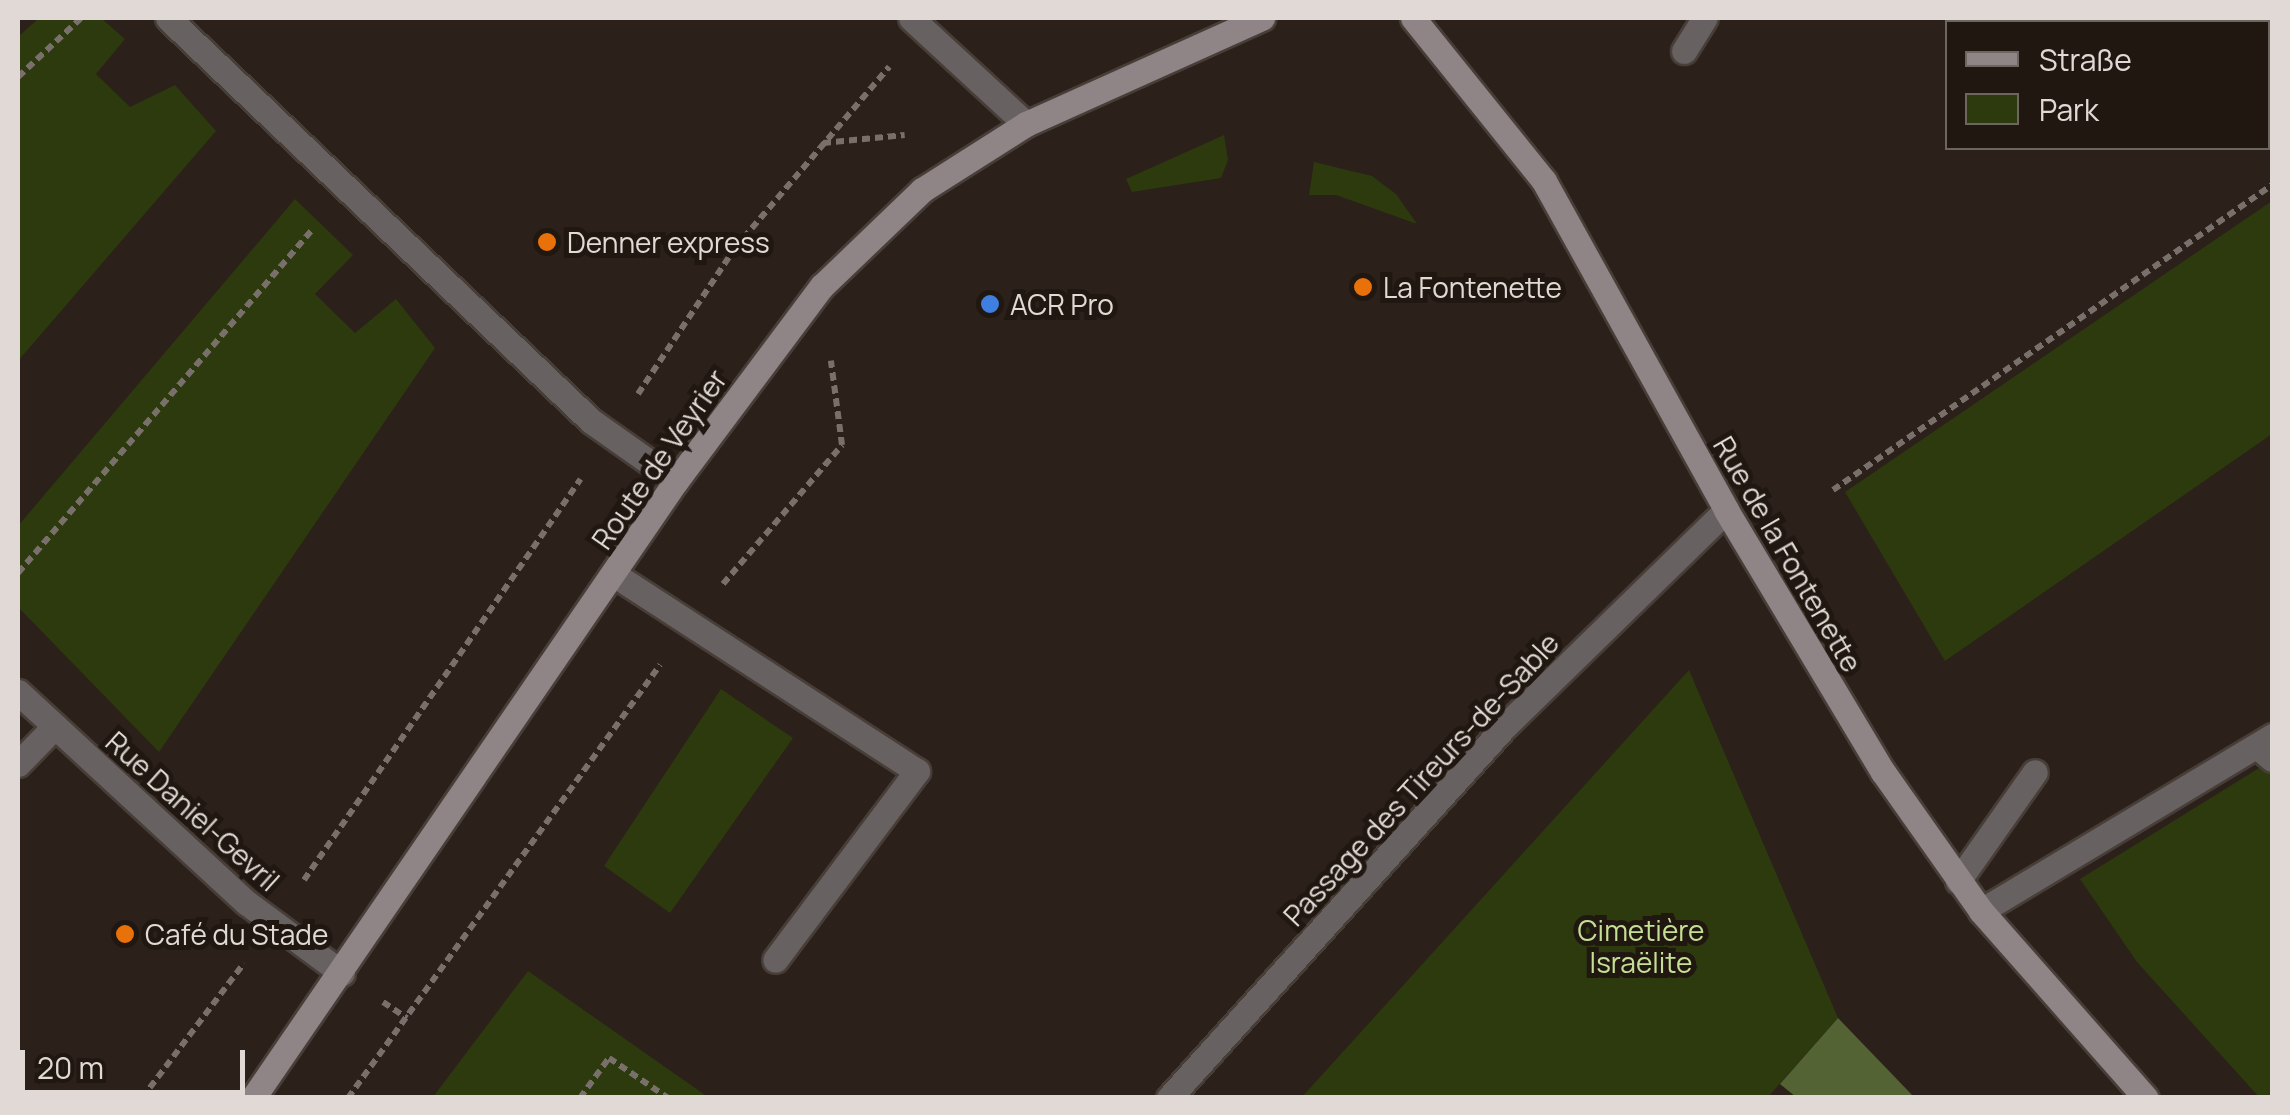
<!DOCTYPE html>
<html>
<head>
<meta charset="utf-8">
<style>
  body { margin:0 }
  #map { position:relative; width:2290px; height:1115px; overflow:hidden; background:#2b201a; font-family:Manrope,sans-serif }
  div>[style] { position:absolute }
  .green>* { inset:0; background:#2c3a0e }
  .forest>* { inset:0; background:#536333 }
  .path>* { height:6px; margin-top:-3px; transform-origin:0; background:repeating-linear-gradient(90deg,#7a706b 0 8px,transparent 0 13px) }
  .roads { filter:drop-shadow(2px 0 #483e38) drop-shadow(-2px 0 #483e38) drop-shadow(0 2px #483e38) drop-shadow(0 -2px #483e38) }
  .lane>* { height:25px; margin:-12.5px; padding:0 12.5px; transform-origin:12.5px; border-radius:12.5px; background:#686162 }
  .street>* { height:25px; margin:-12.5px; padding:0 12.5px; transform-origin:12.5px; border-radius:12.5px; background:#686162 }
  .secondary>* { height:25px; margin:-12.5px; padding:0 12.5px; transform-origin:12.5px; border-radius:12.5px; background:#8f8486 }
  .dots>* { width:28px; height:28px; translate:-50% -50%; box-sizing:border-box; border:5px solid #211711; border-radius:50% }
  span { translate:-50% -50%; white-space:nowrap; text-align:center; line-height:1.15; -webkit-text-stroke:10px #211711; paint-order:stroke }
  .poi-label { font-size:28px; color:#e0d9d5 }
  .left { translate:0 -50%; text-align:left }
  .street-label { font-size:28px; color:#e0d9d5 }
  .park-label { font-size:28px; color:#c5e094 }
  .frame { position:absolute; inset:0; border:20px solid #e0d9d5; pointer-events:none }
  .legend { position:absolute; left:1945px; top:20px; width:325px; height:130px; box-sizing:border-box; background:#211711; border:2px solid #6d655f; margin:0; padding:12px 18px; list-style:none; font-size:30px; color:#e0d9d5 }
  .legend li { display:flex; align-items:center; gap:20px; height:50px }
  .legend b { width:50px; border:2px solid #6d655f }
  .scale { position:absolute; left:20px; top:1050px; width:225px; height:45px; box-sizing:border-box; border:5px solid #e0d9d5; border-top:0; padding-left:12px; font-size:30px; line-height:35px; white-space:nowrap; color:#e0d9d5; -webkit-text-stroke:8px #211711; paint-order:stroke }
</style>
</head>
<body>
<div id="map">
  <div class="green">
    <div style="clip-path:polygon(39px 18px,101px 18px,125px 39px,96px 74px,130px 107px,175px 85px,216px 131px,18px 361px,18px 37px)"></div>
    <div style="clip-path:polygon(1224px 135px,1228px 160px,1221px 178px,1132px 192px,1126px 179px)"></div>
    <div style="clip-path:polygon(1314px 162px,1372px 176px,1396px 194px,1417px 224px,1336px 195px,1309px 195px)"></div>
    <div style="clip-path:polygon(295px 199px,353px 255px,315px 294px,355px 333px,396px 299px,435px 348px,159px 752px,18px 607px,18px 526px)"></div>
    <div style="clip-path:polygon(2272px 201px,2272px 434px,1945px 661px,1845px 492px)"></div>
    <div style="clip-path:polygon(1689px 670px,1838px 1018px,1768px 1097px,1302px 1097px)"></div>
    <div style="clip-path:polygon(721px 689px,793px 738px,670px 913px,604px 866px)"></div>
    <div style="clip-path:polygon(2272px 760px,2272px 1097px,2259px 1097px,2137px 962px,2080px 879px)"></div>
    <div style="clip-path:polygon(528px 971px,708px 1097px,433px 1097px)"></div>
  </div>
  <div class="forest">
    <div style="clip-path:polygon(1838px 1018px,1914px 1097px,1796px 1097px,1780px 1084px)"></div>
  </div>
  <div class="path">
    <div style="left:18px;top:77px;width:86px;rotate:-43.1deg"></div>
    <div style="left:823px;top:143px;width:82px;rotate:-5.6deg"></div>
    <div style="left:638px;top:394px;width:175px;rotate:-56.4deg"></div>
    <div style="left:735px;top:248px;width:238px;rotate:-49.6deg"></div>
    <div style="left:1833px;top:490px;width:535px;rotate:-34.79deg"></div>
    <div style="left:18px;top:573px;width:453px;rotate:-49.4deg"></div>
    <div style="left:723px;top:584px;width:183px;rotate:-49.4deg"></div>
    <div style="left:842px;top:445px;width:85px;rotate:-97.5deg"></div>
    <div style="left:304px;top:880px;width:487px;rotate:-55.4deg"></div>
    <div style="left:383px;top:1002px;width:29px;rotate:34deg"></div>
    <div style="left:980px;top:1097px;width:1px;rotate:90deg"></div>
    <div style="left:142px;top:1098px;width:169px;rotate:-52.9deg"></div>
    <div style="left:348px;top:1098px;width:534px;rotate:-54.23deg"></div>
    <div style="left:580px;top:1098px;width:49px;rotate:-54.1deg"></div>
    <div style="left:609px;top:1058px;width:71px;rotate:34.1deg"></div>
  </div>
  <div class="roads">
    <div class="lane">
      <div style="left:168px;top:18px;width:584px;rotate:43.61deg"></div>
      <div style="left:591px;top:421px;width:104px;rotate:35.2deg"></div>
      <div style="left:1684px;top:51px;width:39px;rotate:-58deg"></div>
      <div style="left:615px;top:575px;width:360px;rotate:33deg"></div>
      <div style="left:917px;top:771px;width:236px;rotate:126.9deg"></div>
      <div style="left:1958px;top:881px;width:133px;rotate:-54.8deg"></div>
      <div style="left:1981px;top:911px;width:340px;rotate:-31deg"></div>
      <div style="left:1169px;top:1098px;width:501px;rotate:-47.91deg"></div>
      <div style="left:1505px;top:726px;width:309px;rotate:-44.3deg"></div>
    </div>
    <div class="street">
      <div style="left:911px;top:18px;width:156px;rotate:42.7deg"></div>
      <div style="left:18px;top:692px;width:311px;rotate:42.7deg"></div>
      <div style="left:247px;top:903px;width:118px;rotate:36.4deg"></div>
      <div style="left:2257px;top:746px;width:20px;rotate:41deg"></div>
      <div style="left:18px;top:764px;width:53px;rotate:-45.8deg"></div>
    </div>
    <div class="secondary">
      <div style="left:1413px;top:18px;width:209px;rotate:51.2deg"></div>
      <div style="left:1544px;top:181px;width:376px;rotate:61deg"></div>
      <div style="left:1726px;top:510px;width:305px;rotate:59.1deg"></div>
      <div style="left:1883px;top:772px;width:170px;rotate:54.8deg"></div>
      <div style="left:1981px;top:911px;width:249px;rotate:48.6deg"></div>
      <div style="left:253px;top:1098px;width:748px;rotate:-55.57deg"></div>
      <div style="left:676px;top:481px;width:244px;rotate:-53.2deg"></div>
      <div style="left:822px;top:286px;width:139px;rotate:-43.8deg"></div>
      <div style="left:922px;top:190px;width:123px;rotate:-32.4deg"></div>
      <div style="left:1026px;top:124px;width:259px;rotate:-24.2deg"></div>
    </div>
  </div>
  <div class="dots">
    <div style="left:547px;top:242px;background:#e8710a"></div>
    <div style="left:1363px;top:287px;background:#e8710a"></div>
    <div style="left:990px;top:304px;background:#3f7fe0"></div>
    <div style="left:125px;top:934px;background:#e8710a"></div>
  </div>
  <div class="poi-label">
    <span class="left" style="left:567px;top:242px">Denner express</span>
    <span class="left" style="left:1383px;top:287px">La Fontenette</span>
    <span class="left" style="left:1010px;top:304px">ACR Pro</span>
    <span class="left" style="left:145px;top:934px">Café du Stade</span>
  </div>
  <div class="street-label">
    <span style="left:659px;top:459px;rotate:-55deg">Route de Veyrier</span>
    <span style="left:1788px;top:554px;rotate:60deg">Rue de la Fontenette</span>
    <span style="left:1421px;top:779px;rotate:-47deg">Passage des Tireurs-de-Sable</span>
    <span style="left:193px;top:811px;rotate:42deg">Rue Daniel-Gevril</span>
  </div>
  <div class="park-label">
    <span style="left:1641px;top:946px">Cimetière<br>Israëlite</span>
  </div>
  <div class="frame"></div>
  <ul class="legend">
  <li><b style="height:12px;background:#8f8486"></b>Straße</li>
  <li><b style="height:28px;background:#2c3a0e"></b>Park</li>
  </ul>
  <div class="scale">20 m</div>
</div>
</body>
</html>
